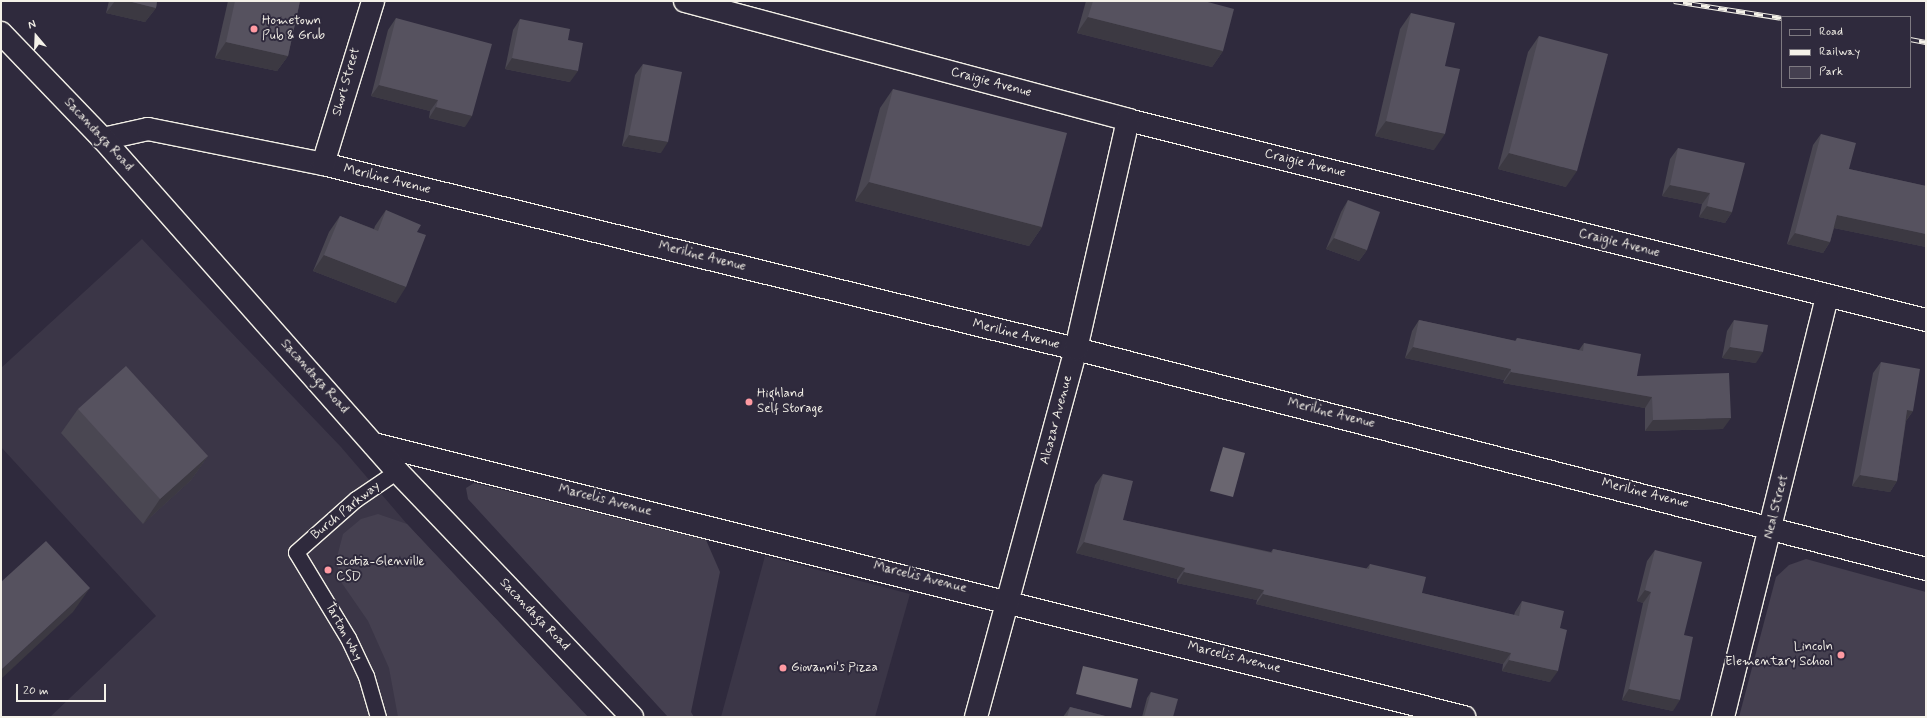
<!DOCTYPE html>
<html>
<head>
<meta charset="utf-8">
<style>
  body { margin:0 }
  #map { position:relative; width:1927px; height:718px; overflow:hidden; background:#2f2a3d; font-family:Mynerve,sans-serif }
  div>[style] { position:absolute }
  .built>* { inset:0; background:#3b3647 }
  .green>* { inset:0; background:#454050 }
  .water>* { inset:0; background:#6a6670 }
  .roads { filter:drop-shadow(1px 0 #f4f1e8) drop-shadow(-1px 0 #f4f1e8) drop-shadow(0 1px #f4f1e8) drop-shadow(0 -1px #f4f1e8) }
  .lane>* { height:15px; margin:-7.5px; padding:0 7.5px; transform-origin:7.5px; border-radius:7.5px; background:#2f2a3d }
  .street>* { height:22px; margin:-11px; padding:0 11px; transform-origin:11px; border-radius:11px; background:#2f2a3d }
  .secondary>* { height:22px; margin:-11px; padding:0 11px; transform-origin:11px; border-radius:11px; background:#2f2a3d }
  .rail>* { height:4.5px; margin-top:-2.25px; transform-origin:0; background:repeating-linear-gradient(90deg,#2f2a3d 0 9px,#f4f1e8 0 18px); box-sizing:border-box; border-block:1px solid #f4f1e8 }
  .wall>* { inset:0; background:#4a4752 }
  .shaded-wall>* { inset:0; background:#3c3942 }
  .building>* { inset:0; background:#56525f }
  .dots>* { width:11px; height:11px; translate:-50% -50%; box-sizing:border-box; border:2px solid #2f2a3d; border-radius:50% }
  span { translate:-50% -50%; white-space:nowrap; text-align:center; line-height:1.15; -webkit-text-stroke:4px #2f2a3d; paint-order:stroke }
  .poi-label { font-size:13px; color:#f4f1e8 }
  .left { translate:0 -50%; text-align:left }
  .right { translate:-100% -50%; text-align:right }
  .street-label { font-size:13px; color:#f4f1e8 }
  .frame { position:absolute; inset:0; border:2px solid #f4f1e8; pointer-events:none }
  .legend { position:absolute; left:1781px; top:16px; width:130px; height:72px; box-sizing:border-box; background:#2f2a3d; border:1px solid #7e7a81; margin:0; padding:5px 7px; list-style:none; font-size:12px; color:#f4f1e8 }
  .legend li { display:flex; align-items:center; gap:8px; height:20px }
  .legend b { width:20px; border:1px solid #7e7a81 }
  .north { position:absolute; left:16px; top:16px; width:40px; height:40px; -webkit-text-stroke:3px #2f2a3d; paint-order:stroke; rotate:341deg; font-size:11px; font-weight:700; line-height:16px; text-align:center; color:#f4f1e8 }
  .north::after { content:''; display:block; margin:auto; width:14px; height:18px; background:#f4f1e8; clip-path:polygon(50% 0,100% 100%,50% 72%,0 100%) }
  .scale { position:absolute; left:16px; top:684px; width:90px; height:18px; box-sizing:border-box; border:2px solid #f4f1e8; border-top:0; padding-left:5px; font-size:12px; line-height:14px; white-space:nowrap; color:#f4f1e8; -webkit-text-stroke:3px #2f2a3d; paint-order:stroke }
</style>
</head>
<body>
<div id="map">
  <div class="built">
    <div style="clip-path:polygon(142px 239px,341px 447px,407px 524px,588px 717px,50px 717px,156px 616px,1px 447px,1px 368px)"></div>
    <div style="clip-path:polygon(765px 556px,910px 594px,875px 717px,721px 717px)"></div>
  </div>
  <div class="green">
    <div style="clip-path:polygon(474px 483px,706px 540px,720px 572px,691px 712px,694px 717px,668px 717px,468px 499px,466px 488px)"></div>
    <div style="clip-path:polygon(378px 514px,407px 524px,588px 717px,398px 717px,389px 668px,368px 621px,339px 579px,337px 557px,343px 534px,361px 519px)"></div>
    <div style="clip-path:polygon(1806px 559px,1926px 592px,1926px 717px,1739px 717px,1776px 577px,1789px 565px)"></div>
  </div>
  <div class="water">
    <div style="clip-path:polygon(1223px 447px,1245px 453px,1233px 497px,1210px 491px)"></div>
    <div style="clip-path:polygon(1083px 666px,1138px 679px,1131px 708px,1076px 694px)"></div>
  </div>
  <div class="roads">
    <div class="lane">
      <div style="left:378px;top:717px;width:43px;rotate:-106.3deg"></div>
      <div style="left:366px;top:676px;width:42px;rotate:-115.3deg"></div>
      <div style="left:348px;top:638px;width:100px;rotate:-121.2deg"></div>
      <div style="left:296px;top:552px;width:80px;rotate:-41.5deg"></div>
      <div style="left:356px;top:499px;width:50px;rotate:-34.3deg"></div>
    </div>
    <div class="street">
      <div style="left:685px;top:1px;width:459px;rotate:15deg"></div>
      <div style="left:1128px;top:120px;width:823px;rotate:14.07deg"></div>
      <div style="left:103px;top:139px;width:46px;rotate:-12.5deg"></div>
      <div style="left:148px;top:129px;width:178px;rotate:11.3deg"></div>
      <div style="left:323px;top:164px;width:775px;rotate:13.8deg"></div>
      <div style="left:1076px;top:349px;width:878px;rotate:14.51deg"></div>
      <div style="left:323px;top:164px;width:170px;rotate:-72.9deg"></div>
      <div style="left:374px;top:444px;width:1124px;rotate:14.06deg"></div>
      <div style="left:976px;top:717px;width:381px;rotate:-74.8deg"></div>
      <div style="left:1076px;top:349px;width:235px;rotate:-77.2deg"></div>
      <div style="left:1723px;top:717px;width:434px;rotate:-76.1deg"></div>
    </div>
    <div class="secondary">
      <div style="left:1px;top:33px;width:147px;rotate:46.1deg"></div>
      <div style="left:103px;top:139px;width:443px;rotate:48.5deg"></div>
      <div style="left:397px;top:471px;width:340px;rotate:46.3deg"></div>
    </div>
  </div>
  <div class="rail">
    <div style="left:1674px;top:1px;width:109px;rotate:8.9deg"></div>
    <div style="left:1910px;top:39px;width:16px;rotate:11deg"></div>
  </div>
  <div class="wall">
    <div style="clip-path:polygon(109px 1px,157px 1px,156px 8px,145px 22px,106px 13px)"></div>
    <div style="clip-path:polygon(228px 1px,300px 1px,288px 56px,277px 71px,215px 58px)"></div>
    <div style="clip-path:polygon(1086px 1px,1204px 1px,1223px 51px,1212px 67px,1077px 33px)"></div>
    <div style="clip-path:polygon(1411px 13px,1445px 66px,1434px 150px,1375px 136px,1400px 29px)"></div>
    <div style="clip-path:polygon(396px 18px,465px 127px,429px 118px,430px 111px,371px 96px,388px 30px)"></div>
    <div style="clip-path:polygon(520px 19px,568px 40px,570px 82px,505px 69px,513px 30px)"></div>
    <div style="clip-path:polygon(1539px 36px,1566px 187px,1498px 169px,1528px 52px)"></div>
    <div style="clip-path:polygon(643px 64px,661px 153px,622px 146px,635px 75px)"></div>
    <div style="clip-path:polygon(893px 89px,1042px 227px,1029px 246px,855px 201px,880px 108px)"></div>
    <div style="clip-path:polygon(1821px 134px,1849px 169px,1926px 186px,1926px 247px,1834px 228px,1830px 242px,1823px 253px,1787px 244px,1813px 145px)"></div>
    <div style="clip-path:polygon(1678px 148px,1732px 212px,1725px 223px,1699px 217px,1702px 204px,1662px 196px,1670px 159px)"></div>
    <div style="clip-path:polygon(1348px 200px,1367px 250px,1359px 261px,1326px 249px,1341px 212px)"></div>
    <div style="clip-path:polygon(386px 210px,417px 232px,396px 303px,313px 271px,329px 232px,340px 216px,374px 229px,375px 226px)"></div>
    <div style="clip-path:polygon(1419px 320px,1515px 341px,1517px 338px,1579px 350px,1584px 343px,1637px 376px,1723px 429px,1645px 431px,1645px 408px,1503px 383px,1504px 380px,1405px 358px,1412px 331px)"></div>
    <div style="clip-path:polygon(1734px 320px,1756px 363px,1722px 358px,1727px 331px)"></div>
    <div style="clip-path:polygon(1881px 362px,1913px 411px,1906px 421px,1897px 481px,1890px 492px,1852px 486px,1873px 373px)"></div>
    <div style="clip-path:polygon(78px 409px,208px 456px,191px 480px,143px 524px,61px 433px)"></div>
    <div style="clip-path:polygon(1103px 474px,1123px 520px,1271px 552px,1273px 549px,1366px 569px,1370px 564px,1422px 593px,1514px 615px,1515px 612px,1522px 601px,1560px 628px,1550px 682px,1502px 671px,1503px 664px,1256px 604px,1257px 600px,1177px 583px,1177px 579px,1076px 553px,1095px 485px)"></div>
    <div style="clip-path:polygon(1655px 550px,1684px 635px,1673px 711px,1622px 700px,1643px 603px,1637px 601px,1647px 561px)"></div>
    <div style="clip-path:polygon(1151px 692px,1173px 717px,1142px 717px,1147px 698px)"></div>
    <div style="clip-path:polygon(1070px 707px,1109px 717px,1063px 717px)"></div>
  </div>
  <div class="shaded-wall">
    <div style="clip-path:polygon(115px 1px,128px 1px,156px 8px,145px 22px,106px 13px)"></div>
    <div style="clip-path:polygon(1088px 17px,1223px 51px,1212px 67px,1077px 33px)"></div>
    <div style="clip-path:polygon(226px 42px,288px 56px,277px 71px,215px 58px)"></div>
    <div style="clip-path:polygon(512px 58px,578px 71px,570px 82px,505px 69px)"></div>
    <div style="clip-path:polygon(379px 85px,438px 100px,430px 111px,371px 96px)"></div>
    <div style="clip-path:polygon(436px 107px,472px 116px,465px 127px,429px 118px)"></div>
    <div style="clip-path:polygon(1386px 121px,1445px 134px,1434px 150px,1375px 136px)"></div>
    <div style="clip-path:polygon(629px 135px,668px 142px,661px 153px,622px 146px)"></div>
    <div style="clip-path:polygon(1509px 153px,1577px 171px,1566px 187px,1498px 169px)"></div>
    <div style="clip-path:polygon(869px 182px,1042px 227px,1029px 246px,855px 201px)"></div>
    <div style="clip-path:polygon(1670px 185px,1710px 193px,1702px 204px,1662px 196px)"></div>
    <div style="clip-path:polygon(1707px 206px,1732px 212px,1725px 223px,1699px 217px)"></div>
    <div style="clip-path:polygon(1837px 215px,1926px 234px,1926px 247px,1829px 227px)"></div>
    <div style="clip-path:polygon(1795px 233px,1830px 242px,1823px 253px,1787px 244px)"></div>
    <div style="clip-path:polygon(1334px 238px,1367px 250px,1359px 261px,1326px 249px)"></div>
    <div style="clip-path:polygon(324px 255px,406px 287px,396px 303px,313px 271px)"></div>
    <div style="clip-path:polygon(1413px 347px,1511px 369px,1504px 380px,1405px 358px)"></div>
    <div style="clip-path:polygon(1730px 347px,1763px 352px,1756px 363px,1722px 358px)"></div>
    <div style="clip-path:polygon(1511px 372px,1652px 397px,1645px 408px,1503px 383px)"></div>
    <div style="clip-path:polygon(1907px 410px,1913px 411px,1905px 422px)"></div>
    <div style="clip-path:polygon(1731px 418px,1723px 429px,1645px 431px,1653px 420px)"></div>
    <div style="clip-path:polygon(208px 456px,191px 480px,143px 524px,160px 499px)"></div>
    <div style="clip-path:polygon(1860px 475px,1897px 481px,1890px 492px,1852px 486px)"></div>
    <div style="clip-path:polygon(1084px 542px,1185px 568px,1177px 579px,1076px 553px)"></div>
    <div style="clip-path:polygon(1184px 572px,1264px 590px,1257px 600px,1177px 583px)"></div>
    <div style="clip-path:polygon(90px 588px,73px 612px,1px 679px,1px 670px)"></div>
    <div style="clip-path:polygon(1645px 590px,1651px 592px,1643px 603px,1637px 601px)"></div>
    <div style="clip-path:polygon(1263px 594px,1511px 653px,1503px 664px,1256px 604px)"></div>
    <div style="clip-path:polygon(1509px 660px,1558px 671px,1550px 682px,1502px 671px)"></div>
    <div style="clip-path:polygon(1629px 689px,1680px 700px,1673px 711px,1622px 700px)"></div>
  </div>
  <div class="building">
    <div style="clip-path:polygon(128px 1px,157px 1px,156px 8px)"></div>
    <div style="clip-path:polygon(235px 1px,300px 1px,288px 56px,226px 42px)"></div>
    <div style="clip-path:polygon(1093px 1px,1204px 1px,1234px 9px,1223px 51px,1088px 17px)"></div>
    <div style="clip-path:polygon(1411px 13px,1455px 23px,1445px 66px,1460px 69px,1445px 134px,1386px 121px)"></div>
    <div style="clip-path:polygon(396px 18px,492px 44px,472px 116px,436px 107px,438px 100px,379px 85px)"></div>
    <div style="clip-path:polygon(520px 19px,570px 29px,568px 40px,583px 43px,578px 71px,512px 58px)"></div>
    <div style="clip-path:polygon(1539px 36px,1608px 54px,1577px 171px,1509px 153px)"></div>
    <div style="clip-path:polygon(643px 64px,682px 72px,668px 142px,629px 135px)"></div>
    <div style="clip-path:polygon(893px 89px,1067px 133px,1042px 227px,869px 182px)"></div>
    <div style="clip-path:polygon(1821px 134px,1856px 143px,1849px 169px,1926px 186px,1926px 234px,1837px 215px,1830px 242px,1795px 233px)"></div>
    <div style="clip-path:polygon(1678px 148px,1745px 163px,1732px 212px,1707px 206px,1710px 193px,1670px 185px)"></div>
    <div style="clip-path:polygon(1348px 200px,1380px 212px,1367px 250px,1334px 238px)"></div>
    <div style="clip-path:polygon(386px 210px,421px 225px,417px 232px,426px 235px,406px 287px,324px 255px,340px 216px,378px 231px)"></div>
    <div style="clip-path:polygon(1419px 320px,1516px 341px,1517px 338px,1583px 351px,1584px 343px,1641px 354px,1637px 376px,1729px 373px,1731px 418px,1653px 420px,1652px 397px,1511px 372px,1511px 369px,1413px 347px)"></div>
    <div style="clip-path:polygon(1734px 320px,1768px 325px,1763px 352px,1730px 347px)"></div>
    <div style="clip-path:polygon(1881px 362px,1920px 369px,1913px 411px,1907px 410px,1897px 481px,1860px 475px)"></div>
    <div style="clip-path:polygon(126px 366px,208px 456px,160px 499px,78px 409px)"></div>
    <div style="clip-path:polygon(1103px 474px,1133px 481px,1123px 520px,1272px 553px,1273px 549px,1369px 569px,1370px 564px,1426px 577px,1422px 593px,1519px 616px,1522px 601px,1564px 611px,1560px 628px,1567px 630px,1558px 671px,1509px 660px,1511px 653px,1263px 594px,1264px 590px,1184px 572px,1185px 568px,1084px 542px)"></div>
    <div style="clip-path:polygon(46px 541px,90px 588px,1px 670px,1px 582px)"></div>
    <div style="clip-path:polygon(1655px 550px,1702px 562px,1684px 635px,1693px 637px,1680px 700px,1629px 689px,1651px 592px,1645px 590px)"></div>
    <div style="clip-path:polygon(1151px 692px,1178px 699px,1173px 717px,1144px 717px)"></div>
    <div style="clip-path:polygon(1070px 707px,1109px 717px,1067px 717px)"></div>
  </div>
  <div class="dots">
    <div style="left:254px;top:29px;background:#ff9aa2"></div>
    <div style="left:749px;top:402px;background:#ff9aa2"></div>
    <div style="left:328px;top:570px;background:#ff9aa2"></div>
    <div style="left:1841px;top:655px;background:#ff9aa2"></div>
    <div style="left:783px;top:668px;background:#ff9aa2"></div>
  </div>
  <div class="poi-label">
    <span class="left" style="left:262px;top:29px">Hometown<br>Pub &amp; Grub</span>
    <span class="left" style="left:757px;top:402px">Highland<br>Self Storage</span>
    <span class="left" style="left:336px;top:570px">Scotia-Glenville<br>CSD</span>
    <span class="right" style="left:1833px;top:655px">Lincoln<br>Elementary School</span>
    <span class="left" style="left:791px;top:668px">Giovanni's Pizza</span>
  </div>
  <div class="street-label">
    <span style="left:347px;top:82px;rotate:-74deg">Short Street</span>
    <span style="left:991px;top:83px;rotate:15deg">Craigie Avenue</span>
    <span style="left:98px;top:135px;rotate:47deg">Sacandaga Road</span>
    <span style="left:1305px;top:164px;rotate:14deg">Craigie Avenue</span>
    <span style="left:387px;top:180px;rotate:14deg">Meriline Avenue</span>
    <span style="left:1619px;top:244px;rotate:14deg">Craigie Avenue</span>
    <span style="left:702px;top:257px;rotate:14deg">Meriline Avenue</span>
    <span style="left:1016px;top:335px;rotate:14deg">Meriline Avenue</span>
    <span style="left:314px;top:377px;rotate:48deg">Sacandaga Road</span>
    <span style="left:1331px;top:414px;rotate:14deg">Meriline Avenue</span>
    <span style="left:1057px;top:420px;rotate:-75deg">Alcazar Avenue</span>
    <span style="left:1645px;top:494px;rotate:14deg">Meriline Avenue</span>
    <span style="left:605px;top:501px;rotate:14deg">Marcelis Avenue</span>
    <span style="left:1777px;top:507px;rotate:-76deg">Neal Street</span>
    <span style="left:346px;top:511px;rotate:-39deg">Burch Parkway</span>
    <span style="left:920px;top:578px;rotate:14deg">Marcelis Avenue</span>
    <span style="left:534px;top:615px;rotate:46deg">Sacandaga Road</span>
    <span style="left:343px;top:632px;rotate:62deg">Tartan Way</span>
    <span style="left:1234px;top:658px;rotate:14deg">Marcelis Avenue</span>
  </div>
  <div class="frame"></div>
  <ul class="legend">
  <li><b style="height:5px;background:#2f2a3d"></b>Road</li>
  <li><b style="height:5px;background:#f4f1e8"></b>Railway</li>
  <li><b style="height:11px;background:#454050"></b>Park</li>
  </ul>
  <div class="north">N</div>
  <div class="scale">20 m</div>
</div>
</body>
</html>
